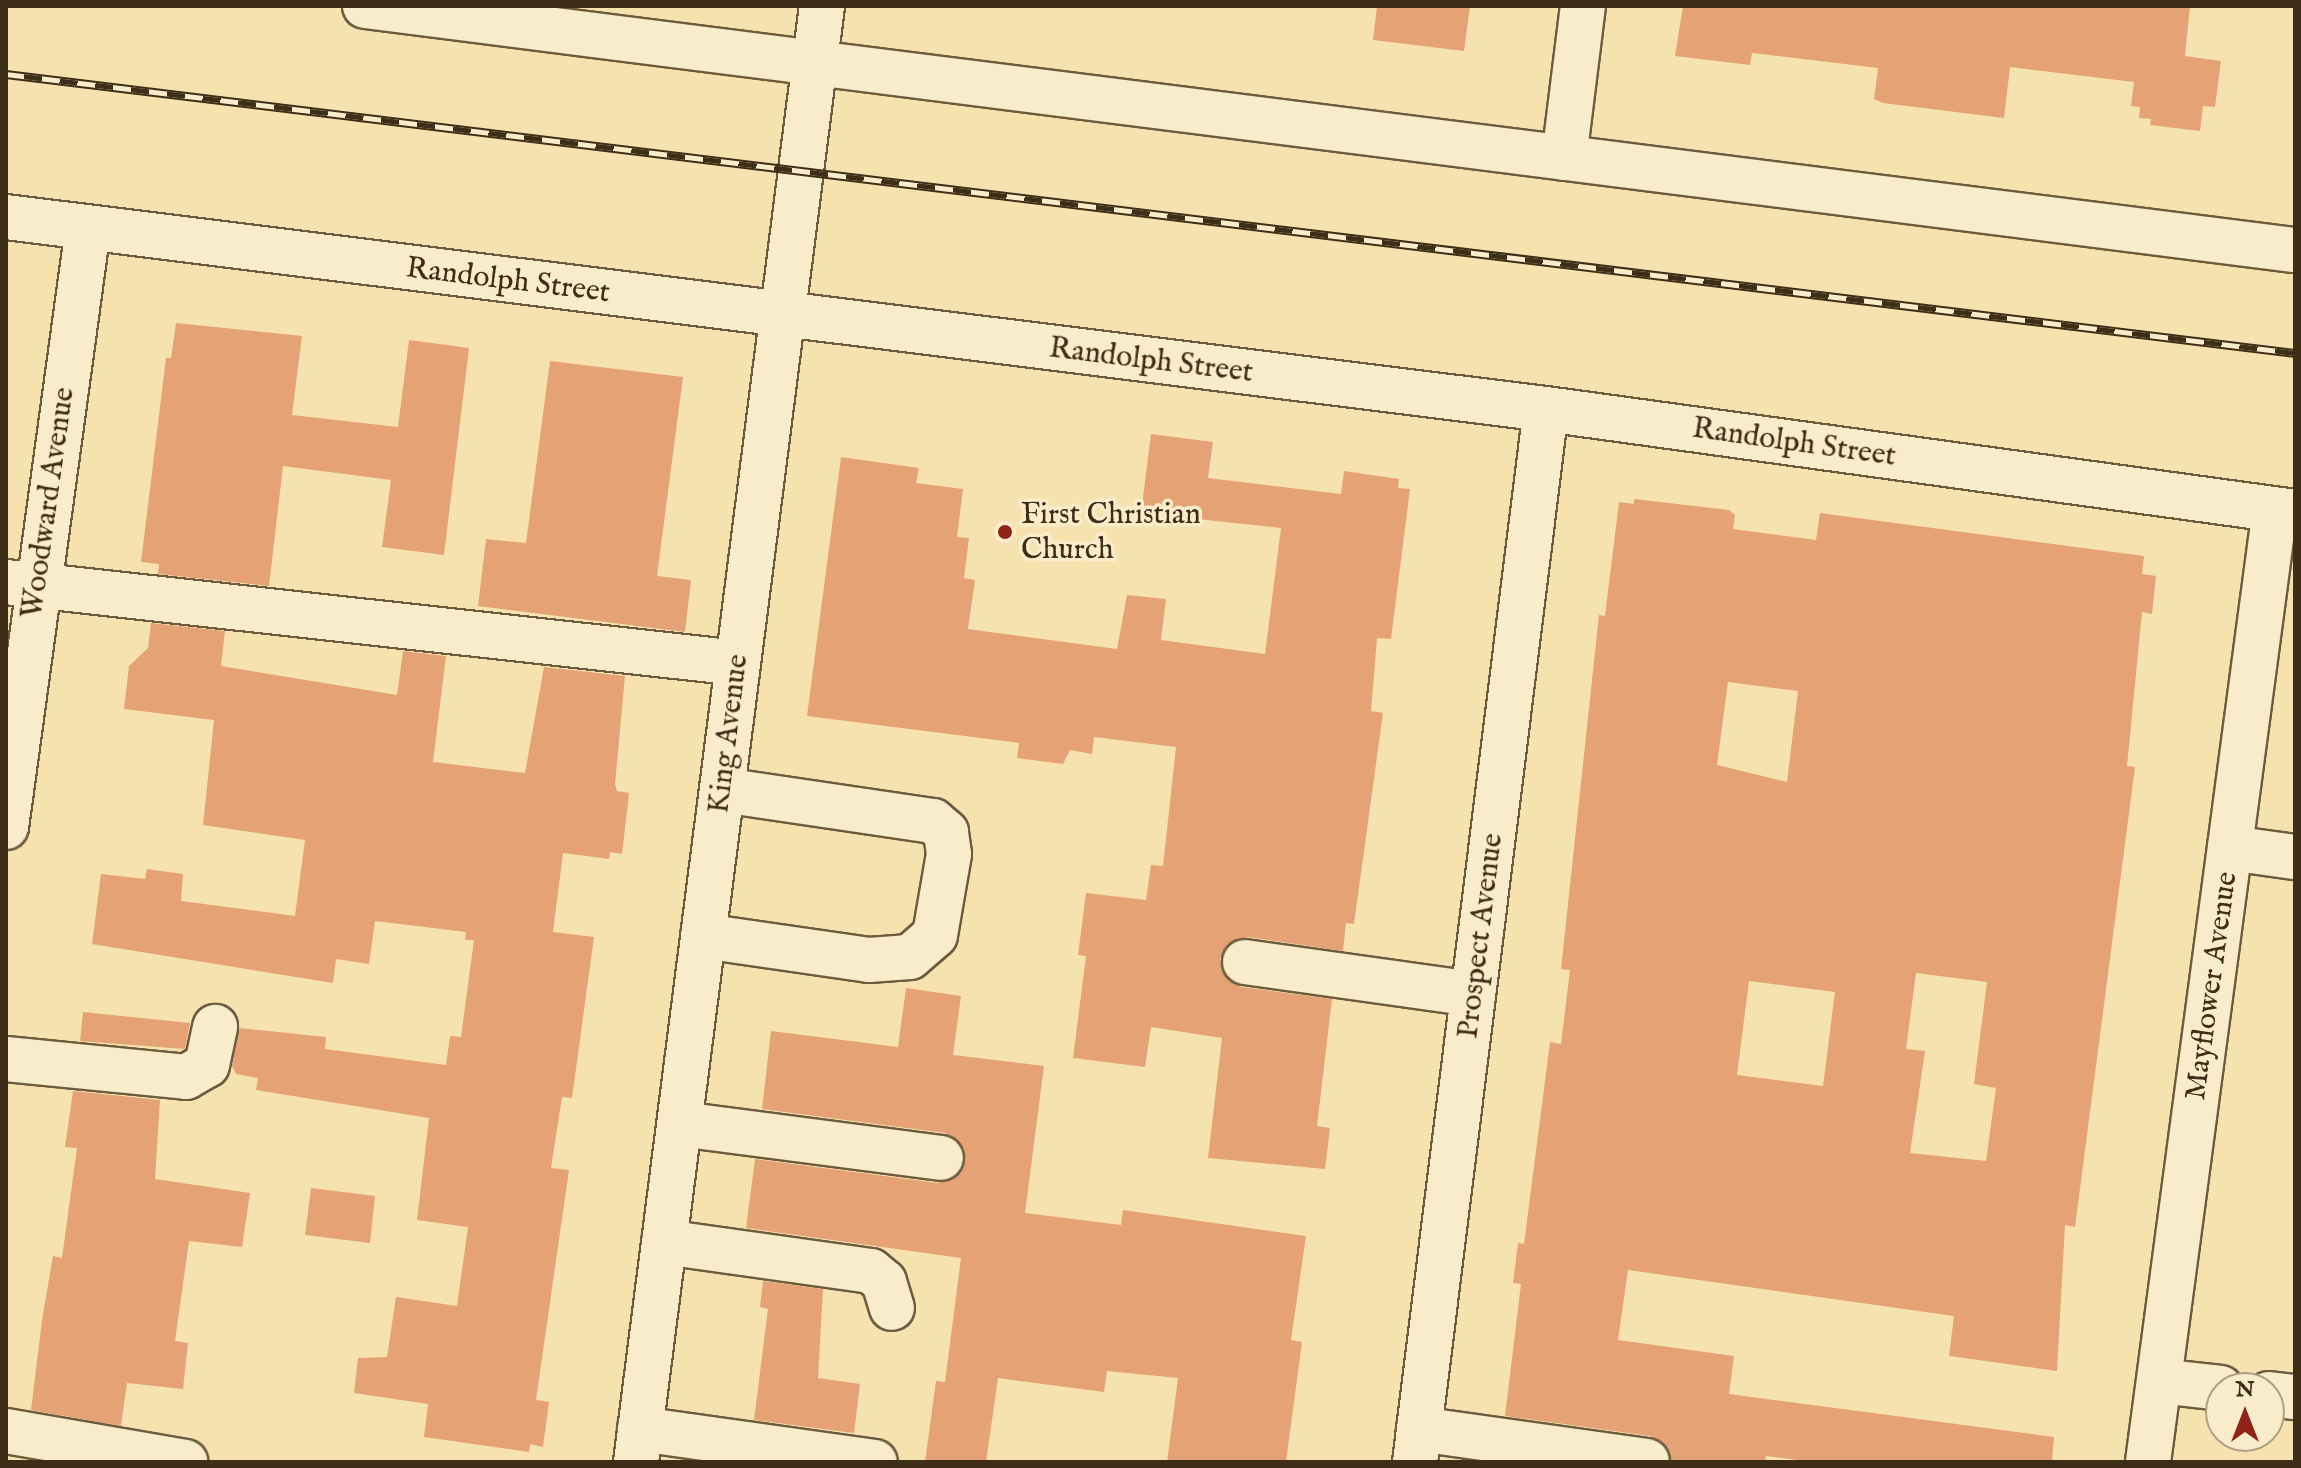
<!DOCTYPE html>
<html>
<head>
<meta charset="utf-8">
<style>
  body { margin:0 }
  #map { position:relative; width:2301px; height:1468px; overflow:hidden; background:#f6e2af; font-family:"IM FELL English",serif }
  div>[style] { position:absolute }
  .building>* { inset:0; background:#e5a375 }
  .roads { filter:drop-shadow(2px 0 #6c5b3d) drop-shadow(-2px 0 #6c5b3d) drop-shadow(0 2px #6c5b3d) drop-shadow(0 -2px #6c5b3d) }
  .minor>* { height:44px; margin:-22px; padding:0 22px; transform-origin:22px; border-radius:22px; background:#f9eccb }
  .rail>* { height:9px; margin-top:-4.5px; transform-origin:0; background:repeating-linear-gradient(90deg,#f9eccb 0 18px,#3e2e17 0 36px); box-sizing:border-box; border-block:2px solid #3e2e17 }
  .dots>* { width:22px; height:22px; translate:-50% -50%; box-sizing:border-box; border:4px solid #f9eccb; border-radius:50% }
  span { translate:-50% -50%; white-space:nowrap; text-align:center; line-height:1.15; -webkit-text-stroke:7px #f9eccb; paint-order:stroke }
  .street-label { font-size:30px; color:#3e2e17 }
  .poi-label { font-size:30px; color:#3e2e17 }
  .left { translate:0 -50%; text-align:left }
  .frame { position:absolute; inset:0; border:8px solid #3e2e17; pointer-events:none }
  .north { position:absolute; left:2205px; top:1372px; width:80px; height:80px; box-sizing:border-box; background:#f9eccb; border:2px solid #aea083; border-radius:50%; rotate:0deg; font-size:22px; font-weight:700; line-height:32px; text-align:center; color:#3e2e17 }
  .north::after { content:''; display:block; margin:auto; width:28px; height:36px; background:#8f2418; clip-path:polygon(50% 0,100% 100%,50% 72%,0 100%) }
</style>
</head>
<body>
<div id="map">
  <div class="building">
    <div style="clip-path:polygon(1377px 6px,1470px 6px,1464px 51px,1373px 40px)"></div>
    <div style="clip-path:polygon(1683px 6px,2190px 6px,2185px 56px,2221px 61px,2215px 107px,2203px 106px,2200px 131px,2150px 125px,2151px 119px,2139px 118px,2140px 107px,2131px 106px,2134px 82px,2010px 67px,2004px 118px,1883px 103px,1874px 99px,1878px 68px,1752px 53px,1750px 65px,1675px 56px)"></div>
    <div style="clip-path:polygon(176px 323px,302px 336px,292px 415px,398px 427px,409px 340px,469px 348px,444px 555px,382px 547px,391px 480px,283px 466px,269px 586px,158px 574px,159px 564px,141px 562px,166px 358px,171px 358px)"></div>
    <div style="clip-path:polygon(550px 361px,683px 377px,657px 576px,691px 580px,685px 632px,478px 606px,486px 539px,526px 543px)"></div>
    <div style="clip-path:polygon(1151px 434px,1213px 442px,1208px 478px,1341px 494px,1344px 471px,1399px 479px,1398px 488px,1410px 489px,1391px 639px,1377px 638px,1371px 711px,1383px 713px,1354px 924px,1346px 923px,1343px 951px,1248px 937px,1226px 946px,1220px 959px,1222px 972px,1241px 987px,1332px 999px,1317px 1126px,1330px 1128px,1325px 1169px,1208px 1158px,1222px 1038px,1151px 1027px,1145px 1067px,1073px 1058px,1086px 956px,1078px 955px,1086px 893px,1146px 900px,1151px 865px,1163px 866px,1176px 747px,1094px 737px,1092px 754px,1070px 750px,1063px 764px,1017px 758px,1019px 743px,807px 716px,841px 457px,919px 468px,916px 483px,963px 489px,957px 537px,969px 538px,964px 578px,975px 580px,968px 629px,1117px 649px,1127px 595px,1166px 599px,1161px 640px,1265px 654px,1281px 528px,1141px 513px)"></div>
    <div style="clip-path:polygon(evenodd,1634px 499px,1729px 510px,1735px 515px,1733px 529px,1816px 540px,1820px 513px,2144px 556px,2142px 574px,2156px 576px,2152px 614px,2142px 612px,2127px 766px,2135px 767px,2075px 1227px,2065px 1225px,2057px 1371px,1949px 1356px,1954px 1316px,1628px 1270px,1618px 1340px,1734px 1356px,1729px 1394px,2054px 1437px,2052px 1462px,1813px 1462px,1766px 1456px,1765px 1462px,1672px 1462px,1663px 1442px,1650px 1436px,1505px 1416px,1521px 1284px,1513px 1283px,1518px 1243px,1524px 1244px,1550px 1042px,1561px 1044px,1570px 970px,1561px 969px,1599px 615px,1605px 616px,1619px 502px,1634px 504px,1634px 499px,1728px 682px,1798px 691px,1787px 782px,1717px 765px,1728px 682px,1634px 499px,1916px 973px,1987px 982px,1974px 1084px,1996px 1088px,1986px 1161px,1910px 1153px,1925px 1051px,1906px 1049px,1916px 973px,1634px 499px,1749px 981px,1835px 992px,1823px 1086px,1737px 1075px,1749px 981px)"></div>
    <div style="clip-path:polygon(151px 623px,225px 631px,221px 666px,397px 695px,403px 651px,446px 656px,433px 762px,525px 773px,544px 667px,625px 676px,615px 784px,617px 791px,629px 793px,622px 854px,610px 852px,609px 859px,563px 853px,553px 932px,594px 937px,572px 1098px,562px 1097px,551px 1168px,569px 1170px,536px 1400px,549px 1402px,543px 1447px,530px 1444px,529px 1452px,424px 1437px,428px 1404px,354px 1393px,358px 1358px,387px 1357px,396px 1297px,457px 1306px,468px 1227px,417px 1220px,429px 1118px,256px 1090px,258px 1078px,236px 1074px,232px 1066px,239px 1028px,326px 1037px,325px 1049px,446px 1065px,450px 1036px,461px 1037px,474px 940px,465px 940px,466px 932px,375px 921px,369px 964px,336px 959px,333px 983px,92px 944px,101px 874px,145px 879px,147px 869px,183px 874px,181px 901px,295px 916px,305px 840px,203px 825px,214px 720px,124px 709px,129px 666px,148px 648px)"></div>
    <div style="clip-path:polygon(906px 988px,961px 996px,953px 1055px,1044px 1066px,1025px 1213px,1121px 1225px,1123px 1210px,1306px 1236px,1291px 1340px,1302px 1342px,1286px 1462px,1167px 1462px,1178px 1378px,1107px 1371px,1104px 1392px,998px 1378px,986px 1462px,925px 1462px,936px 1381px,945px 1382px,961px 1258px,746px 1228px,755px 1159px,938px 1183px,961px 1173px,964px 1148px,945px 1133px,762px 1109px,771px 1031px,898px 1047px)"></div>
    <div style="clip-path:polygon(83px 1012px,190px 1023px,185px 1049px,80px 1041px)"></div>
    <div style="clip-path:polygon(73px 1091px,160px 1100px,155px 1179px,250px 1193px,242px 1247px,189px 1241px,175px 1341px,188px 1343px,183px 1389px,127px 1383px,121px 1426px,31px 1410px,42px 1320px,53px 1256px,62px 1258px,77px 1148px,65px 1147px)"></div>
    <div style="clip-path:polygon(311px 1188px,375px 1196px,370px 1243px,305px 1235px)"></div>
    <div style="clip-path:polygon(763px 1281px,823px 1289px,818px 1378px,860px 1384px,854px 1433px,754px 1420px,768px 1309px,760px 1307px)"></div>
  </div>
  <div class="roads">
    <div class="minor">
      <div style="left:365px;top:6px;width:1945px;rotate:7.21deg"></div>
      <div style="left:1564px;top:158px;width:153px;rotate:-82.9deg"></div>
      <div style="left:6px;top:217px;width:1552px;rotate:7.11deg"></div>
      <div style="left:1546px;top:409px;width:756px;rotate:7.83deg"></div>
      <div style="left:6px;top:582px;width:736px;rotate:6.31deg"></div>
      <div style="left:6px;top:827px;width:605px;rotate:-82.2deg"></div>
      <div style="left:2230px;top:848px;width:66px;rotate:7.9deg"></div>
      <div style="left:703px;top:936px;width:168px;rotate:8.2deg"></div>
      <div style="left:869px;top:960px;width:41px;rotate:-4.2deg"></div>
      <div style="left:910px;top:957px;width:33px;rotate:-41deg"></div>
      <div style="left:935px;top:935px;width:82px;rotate:-80.2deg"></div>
      <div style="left:949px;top:854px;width:22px;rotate:-98deg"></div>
      <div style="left:946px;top:832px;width:17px;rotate:-140deg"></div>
      <div style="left:933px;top:821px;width:213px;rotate:-171.6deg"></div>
      <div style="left:1245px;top:962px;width:230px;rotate:8deg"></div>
      <div style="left:6px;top:1059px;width:181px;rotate:5.7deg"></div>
      <div style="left:186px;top:1077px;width:24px;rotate:-30deg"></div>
      <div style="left:207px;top:1065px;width:39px;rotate:-78deg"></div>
      <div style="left:680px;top:1124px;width:263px;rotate:7.4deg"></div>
      <div style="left:664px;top:1242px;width:209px;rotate:8deg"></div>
      <div style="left:871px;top:1271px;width:17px;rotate:40deg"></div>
      <div style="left:884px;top:1282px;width:27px;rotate:73deg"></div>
      <div style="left:2159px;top:1381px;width:62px;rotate:6.4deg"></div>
      <div style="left:2269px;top:1394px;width:26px;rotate:7deg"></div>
      <div style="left:640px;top:1429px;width:237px;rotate:8deg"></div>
      <div style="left:1419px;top:1429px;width:230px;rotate:8deg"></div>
      <div style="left:6px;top:1431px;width:182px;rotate:9.8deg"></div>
      <div style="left:636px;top:1462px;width:1468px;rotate:-82.72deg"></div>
      <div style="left:1415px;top:1462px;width:1061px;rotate:-82.91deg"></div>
      <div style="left:2148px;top:1462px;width:961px;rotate:-82.41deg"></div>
    </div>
  </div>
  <div class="rail">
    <div style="left:6px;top:74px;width:2306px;rotate:6.95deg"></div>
  </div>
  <div class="dots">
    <div style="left:1005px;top:532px;background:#8f2418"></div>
  </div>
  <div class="street-label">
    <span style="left:508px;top:281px;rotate:7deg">Randolph Street</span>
    <span style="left:1151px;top:361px;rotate:7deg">Randolph Street</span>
    <span style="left:1794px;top:443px;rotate:8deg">Randolph Street</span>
    <span style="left:49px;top:503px;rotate:-82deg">Woodward Avenue</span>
    <span style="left:729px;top:734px;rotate:-83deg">King Avenue</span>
    <span style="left:1481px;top:936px;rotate:-83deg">Prospect Avenue</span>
    <span style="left:2212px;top:986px;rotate:-82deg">Mayflower Avenue</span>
  </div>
  <div class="poi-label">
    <span class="left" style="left:1021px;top:532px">First Christian<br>Church</span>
  </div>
  <div class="frame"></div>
  <div class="north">N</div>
</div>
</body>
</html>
